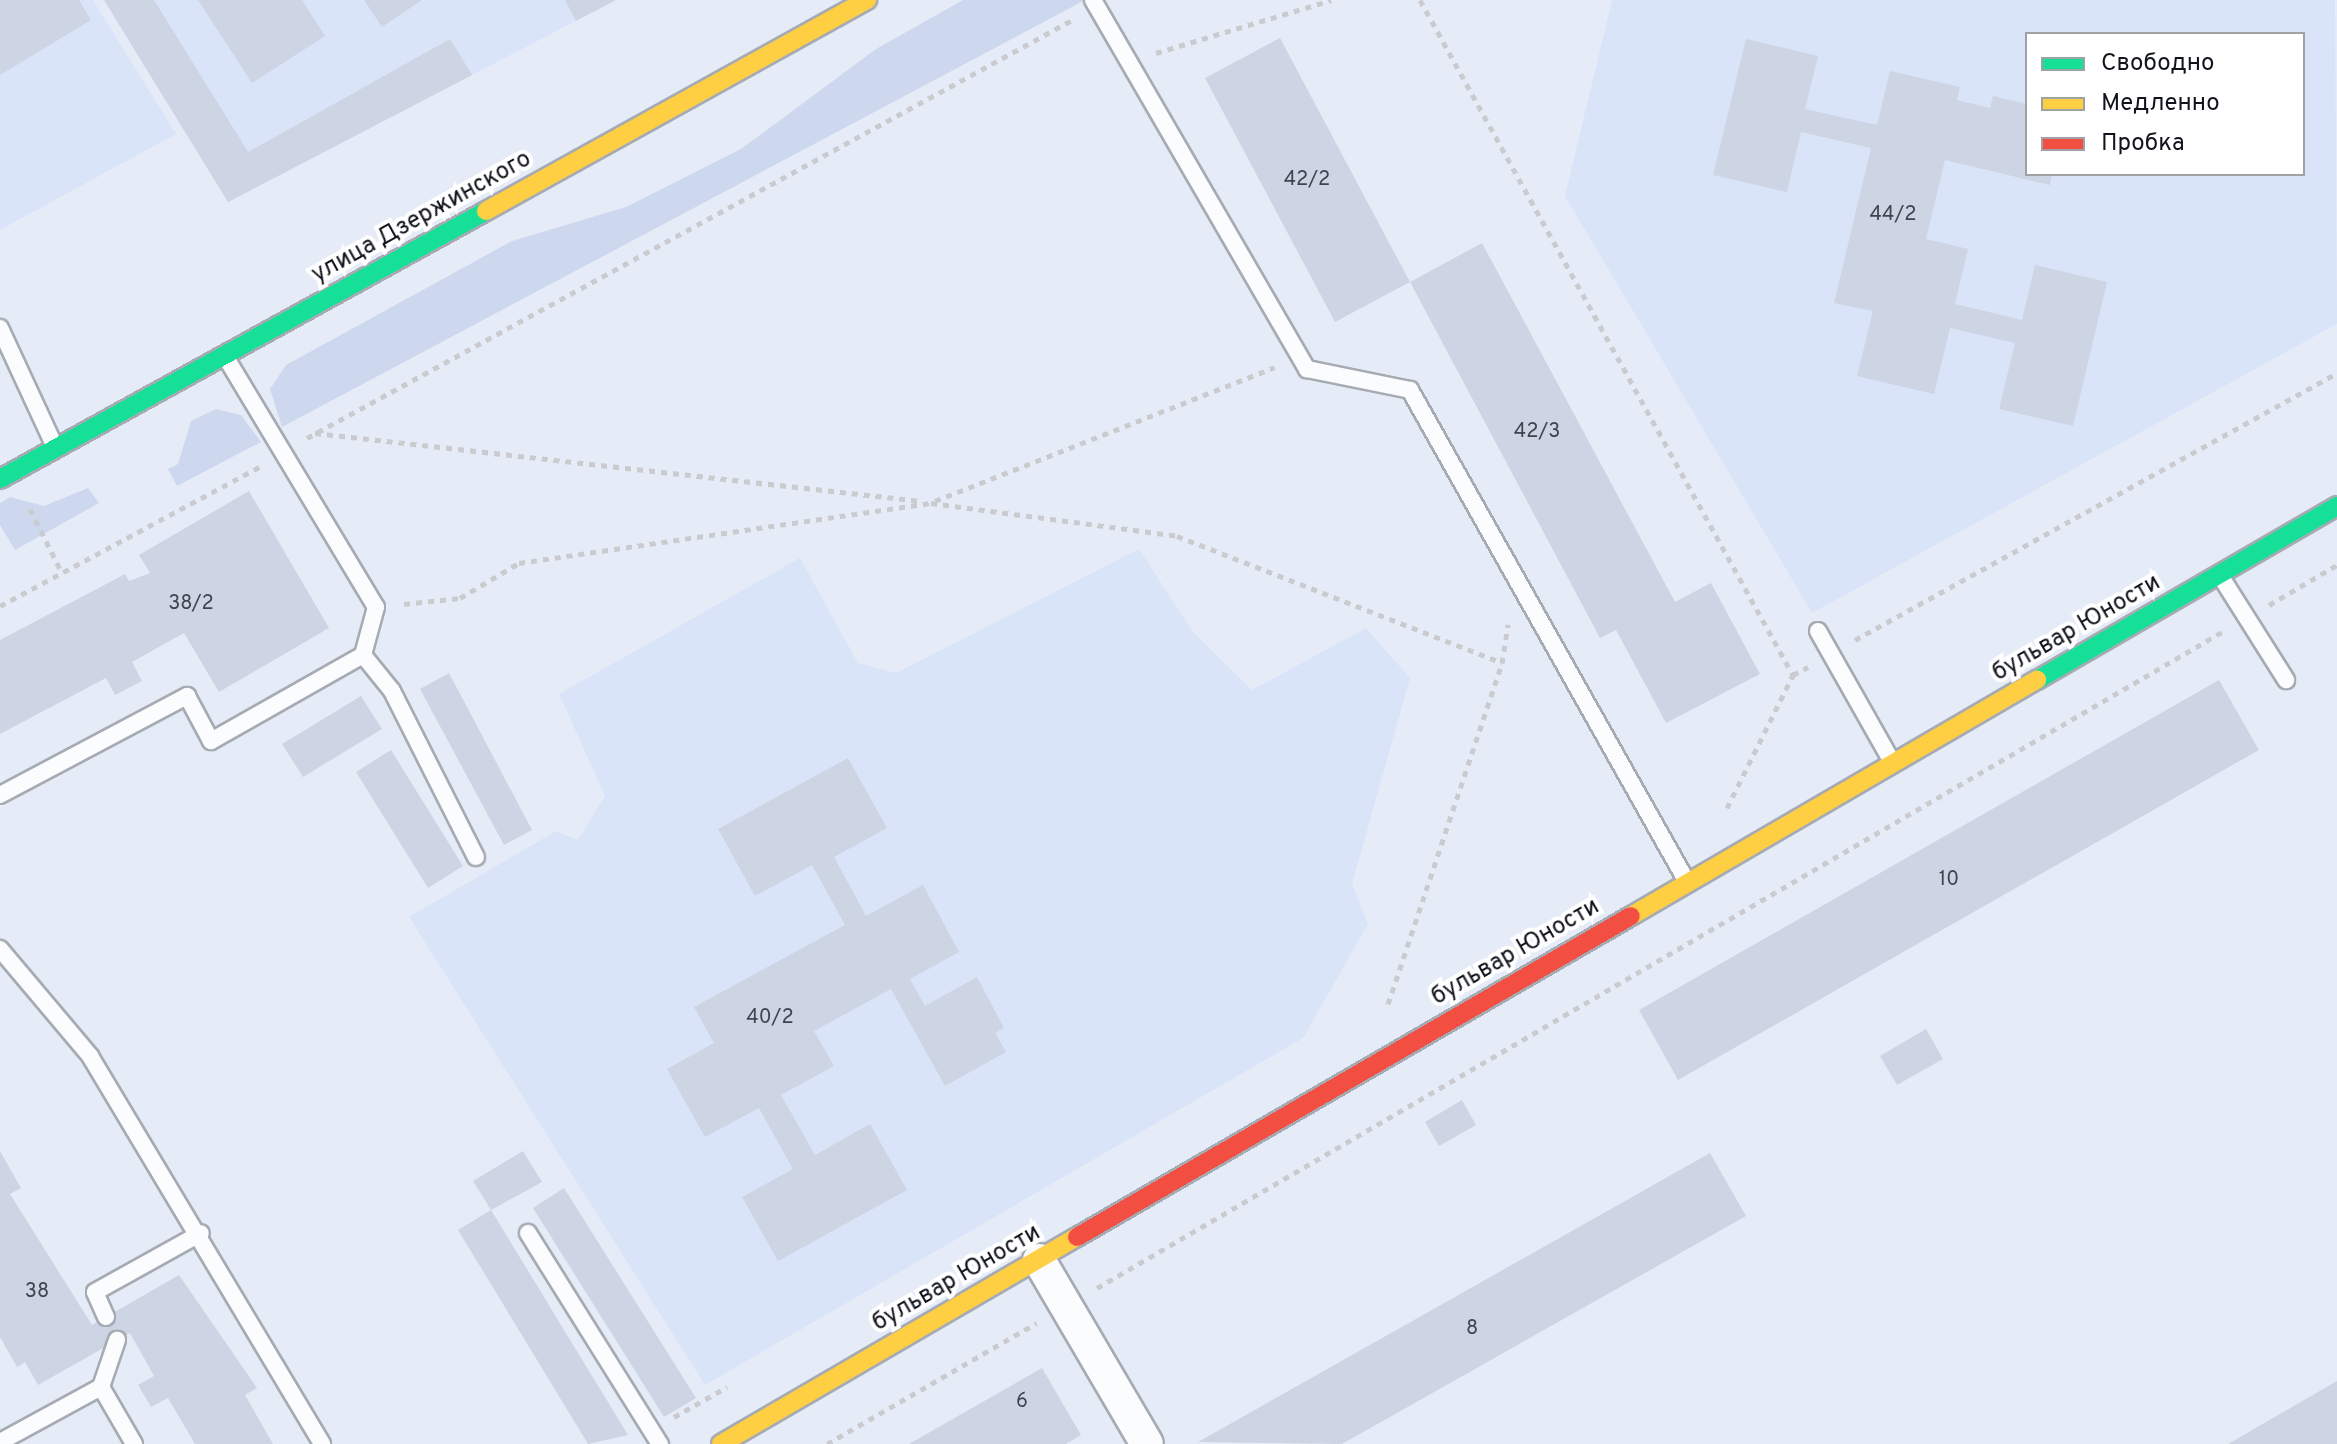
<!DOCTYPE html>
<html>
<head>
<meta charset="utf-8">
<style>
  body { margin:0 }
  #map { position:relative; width:2337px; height:1444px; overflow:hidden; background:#e6ecf7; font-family:Overpass,sans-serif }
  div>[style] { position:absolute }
  .built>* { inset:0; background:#d9e4f9 }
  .green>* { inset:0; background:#cdd8ef }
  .building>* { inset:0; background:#cdd4e3 }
  .path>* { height:5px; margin-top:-2.5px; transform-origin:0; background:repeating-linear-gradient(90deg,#cacbcf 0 6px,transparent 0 12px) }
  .roads { filter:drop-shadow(2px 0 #a6abb3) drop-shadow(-2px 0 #a6abb3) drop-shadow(0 2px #a6abb3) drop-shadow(0 -2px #a6abb3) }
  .lane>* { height:16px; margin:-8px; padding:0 8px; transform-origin:8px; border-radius:8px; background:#fbfcfe }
  .street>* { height:32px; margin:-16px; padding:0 16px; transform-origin:16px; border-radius:16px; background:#fbfcfe }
  .fast>* { height:18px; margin:-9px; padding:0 9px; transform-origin:9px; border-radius:9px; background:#16e098 }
  .slow>* { height:18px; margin:-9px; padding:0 9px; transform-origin:9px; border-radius:9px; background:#ffcf43 }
  .jam>* { height:18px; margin:-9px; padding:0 9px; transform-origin:9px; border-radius:9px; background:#f24e42 }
  span { translate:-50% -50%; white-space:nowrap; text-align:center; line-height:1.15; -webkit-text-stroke:8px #fff; paint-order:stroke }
  .number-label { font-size:20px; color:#40444e }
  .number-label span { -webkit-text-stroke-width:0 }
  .street-label { font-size:24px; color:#11141c }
  .legend { position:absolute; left:2025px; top:32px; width:280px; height:144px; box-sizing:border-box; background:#fff; border:2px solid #a0a1a4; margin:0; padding:10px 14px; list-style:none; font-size:24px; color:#11141c }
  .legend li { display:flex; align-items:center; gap:16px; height:40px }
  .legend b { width:40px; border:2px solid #a0a1a4 }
</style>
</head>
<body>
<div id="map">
  <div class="built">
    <div style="clip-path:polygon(0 0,93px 0,176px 134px,0 230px)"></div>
    <div style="clip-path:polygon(104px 0,616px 0,228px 202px)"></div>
    <div style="clip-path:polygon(evenodd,1612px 0,2335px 0,2337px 324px,1812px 613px,1565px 196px,1612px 0,2027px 34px,2303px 34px,2303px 174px,2027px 174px,2027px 34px)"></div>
    <div style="clip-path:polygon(1139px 549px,1193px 632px,1252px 690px,1366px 628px,1410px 678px,1352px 884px,1368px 924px,1303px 1038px,705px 1385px,409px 917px,556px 831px,578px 840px,605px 796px,559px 694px,800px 558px,858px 663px,896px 673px)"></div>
  </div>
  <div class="green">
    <div style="clip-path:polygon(963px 0,1085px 0,282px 427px,270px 389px,286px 365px,512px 241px,626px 207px,741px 149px,876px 49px)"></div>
    <div style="clip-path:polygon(216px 409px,241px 415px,261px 442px,177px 486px,168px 469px,178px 464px,191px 421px)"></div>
    <div style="clip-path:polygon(88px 488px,99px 503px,15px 550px,0 525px,0 503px,10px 497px,44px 506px)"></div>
  </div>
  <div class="building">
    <div style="clip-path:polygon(0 0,79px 0,91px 20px,0 75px)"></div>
    <div style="clip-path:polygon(104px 0,154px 0,248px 152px,450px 39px,472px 75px,228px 202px)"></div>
    <div style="clip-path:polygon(198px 0,302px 0,325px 36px,252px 83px)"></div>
    <div style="clip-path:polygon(364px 0,422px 0,382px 27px)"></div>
    <div style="clip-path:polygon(565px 0,616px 0,576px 21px)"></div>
    <div style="clip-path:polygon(1280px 38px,1410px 282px,1335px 322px,1205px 78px)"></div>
    <div style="clip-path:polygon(1746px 39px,1818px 56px,1805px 109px,1877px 125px,1890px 71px,1960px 87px,1957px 100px,1990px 108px,1993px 96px,2027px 104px,2027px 174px,2052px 174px,2050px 185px,1945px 160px,1926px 239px,1968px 249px,1955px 304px,2022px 320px,2035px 265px,2107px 282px,2073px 426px,1999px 409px,2015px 343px,1950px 328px,1934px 394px,1857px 376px,1873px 311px,1834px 303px,1871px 148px,1801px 132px,1787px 192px,1713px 175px)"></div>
    <div style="clip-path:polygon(1482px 243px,1675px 602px,1711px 583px,1760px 674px,1666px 723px,1616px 630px,1600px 638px,1410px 282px)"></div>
    <div style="clip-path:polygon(249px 491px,329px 628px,219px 692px,184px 633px,132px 662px,142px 681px,115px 695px,106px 678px,0 734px,0 640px,125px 574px,129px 581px,150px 573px,139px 555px)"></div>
    <div style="clip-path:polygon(449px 673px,532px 830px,504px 845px,420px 689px)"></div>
    <div style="clip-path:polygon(2219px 680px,2259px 750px,1678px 1080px,1639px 1010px)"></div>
    <div style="clip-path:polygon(361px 696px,382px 729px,303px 777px,282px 744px)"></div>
    <div style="clip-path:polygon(391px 750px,463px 866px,428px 888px,356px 772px)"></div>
    <div style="clip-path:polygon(848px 758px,887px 828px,834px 857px,866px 916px,923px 885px,959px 952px,910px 979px,925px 1006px,977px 977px,1004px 1028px,995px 1033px,1006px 1052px,945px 1086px,891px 989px,814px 1031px,834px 1066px,781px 1095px,815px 1155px,870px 1124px,907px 1190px,778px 1261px,742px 1197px,793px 1169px,759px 1108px,705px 1137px,667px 1069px,714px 1043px,694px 1007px,845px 925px,812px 865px,755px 896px,718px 829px)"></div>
    <div style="clip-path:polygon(1926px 1029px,1943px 1059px,1897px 1085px,1880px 1056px)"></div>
    <div style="clip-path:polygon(1462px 1100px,1476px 1125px,1439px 1146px,1425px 1122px)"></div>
    <div style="clip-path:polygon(0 1151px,21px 1188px,10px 1194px,92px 1325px,179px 1275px,257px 1388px,245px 1395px,273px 1444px,195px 1444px,168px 1398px,151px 1407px,138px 1385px,154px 1376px,130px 1333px,38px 1385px,25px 1362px,17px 1367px,0 1337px)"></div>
    <div style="clip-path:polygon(523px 1151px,542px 1182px,491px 1210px,473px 1181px)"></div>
    <div style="clip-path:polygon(1710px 1153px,1746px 1216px,1342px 1444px,1198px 1442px)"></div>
    <div style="clip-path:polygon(564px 1188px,696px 1398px,664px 1417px,533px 1208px)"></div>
    <div style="clip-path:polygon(491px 1210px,628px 1435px,588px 1444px,458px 1230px)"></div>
    <div style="clip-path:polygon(1042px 1368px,1081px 1435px,1066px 1444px,909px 1444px)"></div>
    <div style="clip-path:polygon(2337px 1381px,2337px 1444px,2228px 1444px)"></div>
  </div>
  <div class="path">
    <div style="left:1420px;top:0;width:771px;rotate:61.08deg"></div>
    <div style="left:1156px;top:53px;width:183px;rotate:-16.8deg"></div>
    <div style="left:315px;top:433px;width:610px;rotate:6.4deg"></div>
    <div style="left:307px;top:438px;width:874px;rotate:-28.65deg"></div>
    <div style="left:935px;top:501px;width:365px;rotate:-21.5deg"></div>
    <div style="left:30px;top:509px;width:72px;rotate:63.4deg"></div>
    <div style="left:404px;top:604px;width:56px;rotate:-6.1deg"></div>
    <div style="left:460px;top:598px;width:69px;rotate:-30.7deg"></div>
    <div style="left:519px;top:563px;width:416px;rotate:-8.3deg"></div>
    <div style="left:931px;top:503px;width:248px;rotate:7.6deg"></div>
    <div style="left:1177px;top:536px;width:349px;rotate:21.3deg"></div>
    <div style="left:2269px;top:605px;width:79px;rotate:-30.5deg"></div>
    <div style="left:0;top:606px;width:296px;rotate:-28.2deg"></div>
    <div style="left:1855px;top:640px;width:551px;rotate:-28.98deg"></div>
    <div style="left:1727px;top:808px;width:148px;rotate:-63.6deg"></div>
    <div style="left:1793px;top:675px;width:17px;rotate:-28deg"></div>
    <div style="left:1388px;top:1004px;width:360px;rotate:-71.5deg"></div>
    <div style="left:1502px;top:663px;width:39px;rotate:-81deg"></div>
    <div style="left:1097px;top:1288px;width:1302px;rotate:-30.25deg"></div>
    <div style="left:674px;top:1417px;width:61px;rotate:-29.5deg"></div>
    <div style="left:827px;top:1444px;width:242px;rotate:-30deg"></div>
  </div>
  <div class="roads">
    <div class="lane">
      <div style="left:1093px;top:0;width:427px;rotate:59.9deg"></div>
      <div style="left:1307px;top:369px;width:105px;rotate:11.5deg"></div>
      <div style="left:1410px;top:390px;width:562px;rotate:60.61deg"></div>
      <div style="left:0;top:328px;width:131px;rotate:65.2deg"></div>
      <div style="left:225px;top:356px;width:293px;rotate:59deg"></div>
      <div style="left:376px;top:607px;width:50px;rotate:105.2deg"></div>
      <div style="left:363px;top:655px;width:46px;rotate:51.1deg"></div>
      <div style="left:392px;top:691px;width:186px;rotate:63.2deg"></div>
      <div style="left:2221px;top:577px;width:122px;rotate:57.7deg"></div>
      <div style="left:1818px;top:631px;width:150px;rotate:60.5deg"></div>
      <div style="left:0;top:795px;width:212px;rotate:-27.9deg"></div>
      <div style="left:187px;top:696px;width:51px;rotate:61.9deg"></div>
      <div style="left:211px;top:741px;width:175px;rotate:-29.5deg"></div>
      <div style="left:0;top:949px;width:140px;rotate:49.9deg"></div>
      <div style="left:90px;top:1056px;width:452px;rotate:59.1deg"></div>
      <div style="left:528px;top:1233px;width:249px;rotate:58deg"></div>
      <div style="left:106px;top:1317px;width:27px;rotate:-114deg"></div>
      <div style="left:95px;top:1292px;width:121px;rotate:-29.1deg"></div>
      <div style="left:101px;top:1387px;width:50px;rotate:-71.2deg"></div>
      <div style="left:0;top:1442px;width:115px;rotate:-28.6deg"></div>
      <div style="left:101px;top:1387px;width:66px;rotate:59.9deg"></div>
    </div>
    <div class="street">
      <div style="left:1039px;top:1260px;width:213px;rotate:59.6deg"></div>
    </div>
    <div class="fast">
      <div style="left:0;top:479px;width:555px;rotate:-28.87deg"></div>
      <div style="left:2037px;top:680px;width:347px;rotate:-30.1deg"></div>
    </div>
    <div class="slow">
      <div style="left:486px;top:211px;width:436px;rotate:-29deg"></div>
      <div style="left:1631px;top:916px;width:470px;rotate:-30.2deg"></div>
      <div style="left:721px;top:1444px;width:412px;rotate:-30.2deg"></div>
    </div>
    <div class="jam">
      <div style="left:1077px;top:1237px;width:640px;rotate:-30.09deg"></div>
    </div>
  </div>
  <div class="number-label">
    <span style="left:1307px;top:180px">42/2</span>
    <span style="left:1893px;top:215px">44/2</span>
    <span style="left:1537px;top:432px">42/3</span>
    <span style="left:191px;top:604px">38/2</span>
    <span style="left:1949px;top:880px">10</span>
    <span style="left:770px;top:1018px">40/2</span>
    <span style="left:37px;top:1292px">38</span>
    <span style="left:1472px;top:1329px">8</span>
    <span style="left:1022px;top:1402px">6</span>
  </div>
  <div class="street-label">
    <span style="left:422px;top:218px;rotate:-29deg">улица Дзержинского</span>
    <span style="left:2077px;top:629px;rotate:-30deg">бульвар Юности</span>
    <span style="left:1516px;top:953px;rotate:-30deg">бульвар Юности</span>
    <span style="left:957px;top:1279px;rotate:-30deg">бульвар Юности</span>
  </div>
  <ul class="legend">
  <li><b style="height:10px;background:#16e098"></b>Свободно</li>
  <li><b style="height:10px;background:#ffcf43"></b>Медленно</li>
  <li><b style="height:10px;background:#f24e42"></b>Пробка</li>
  </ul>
</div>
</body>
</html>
